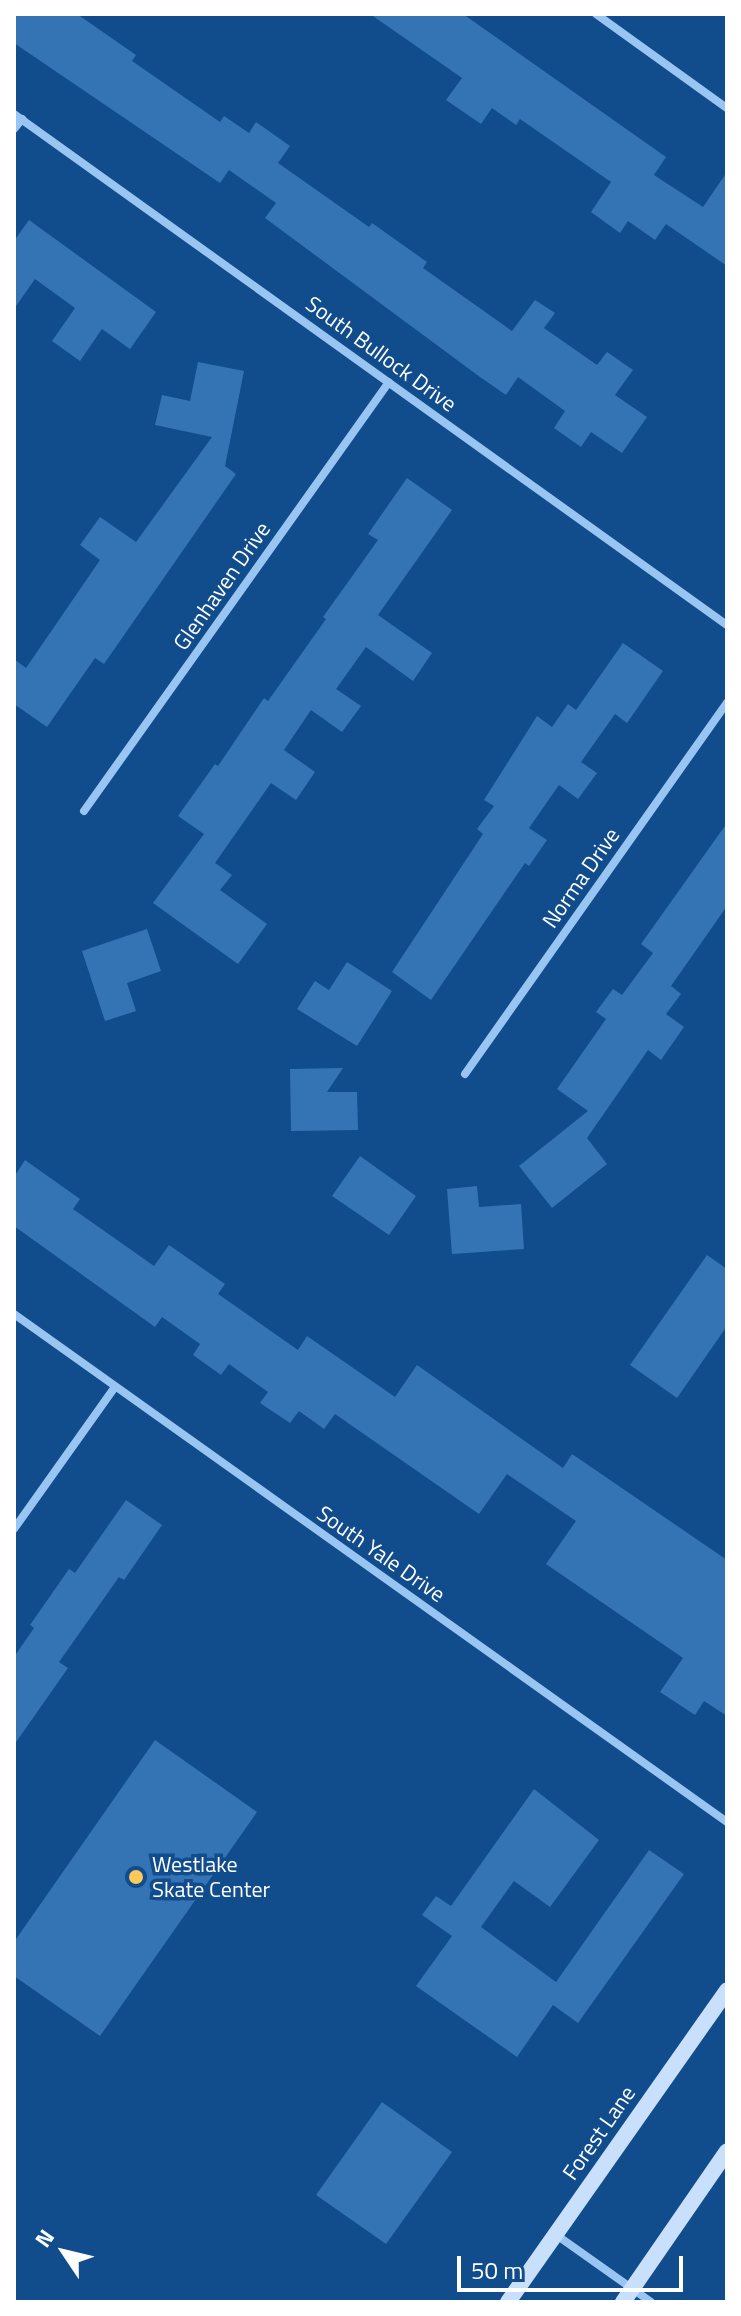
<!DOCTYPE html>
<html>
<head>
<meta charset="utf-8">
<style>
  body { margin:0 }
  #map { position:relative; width:741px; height:2316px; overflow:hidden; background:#114c8c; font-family:"Titillium Web",sans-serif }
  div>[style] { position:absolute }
  .building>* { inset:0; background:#3574b4 }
  .street>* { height:8px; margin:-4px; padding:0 4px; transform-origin:4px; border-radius:4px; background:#99c5f2 }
  .secondary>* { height:16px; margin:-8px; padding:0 8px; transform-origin:8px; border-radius:8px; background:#c8e0fc }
  .dots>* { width:22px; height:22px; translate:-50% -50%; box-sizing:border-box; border:4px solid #114c8c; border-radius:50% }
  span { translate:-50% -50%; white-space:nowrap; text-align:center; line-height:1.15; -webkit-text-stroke:7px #114c8c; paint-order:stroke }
  .street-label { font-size:22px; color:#fff }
  .poi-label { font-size:22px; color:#fff }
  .left { translate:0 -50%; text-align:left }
  .frame { position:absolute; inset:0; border:16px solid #fff; pointer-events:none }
  .north { position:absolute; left:24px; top:2212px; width:80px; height:80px; -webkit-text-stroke:6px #114c8c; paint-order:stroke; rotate:305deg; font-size:22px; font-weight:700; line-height:32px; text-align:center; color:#fff }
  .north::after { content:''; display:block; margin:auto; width:28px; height:36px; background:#fff; clip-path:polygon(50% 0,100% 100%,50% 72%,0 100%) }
  .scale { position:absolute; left:457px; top:2256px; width:226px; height:36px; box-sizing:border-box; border:4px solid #fff; border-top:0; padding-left:10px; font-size:24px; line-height:28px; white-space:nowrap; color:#fff; -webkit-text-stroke:6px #114c8c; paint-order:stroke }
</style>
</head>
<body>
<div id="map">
  <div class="building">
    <div style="clip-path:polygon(14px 14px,77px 14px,136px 55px,132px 61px,220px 122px,224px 116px,249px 133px,256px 122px,290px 146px,278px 163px,369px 227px,372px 223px,427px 262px,423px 268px,512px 331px,535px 300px,555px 313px,544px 328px,597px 365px,607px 352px,633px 370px,615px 395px,647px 417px,622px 453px,591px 432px,581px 447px,554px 428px,565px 411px,518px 377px,506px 395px,480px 377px,265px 218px,276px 203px,229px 170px,220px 183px,14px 43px)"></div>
    <div style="clip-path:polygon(370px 14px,463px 14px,666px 157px,654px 175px,703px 207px,727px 172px,727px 266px,666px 224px,655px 240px,628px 221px,620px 233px,591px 212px,611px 182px,520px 119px,516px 125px,492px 108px,481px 124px,446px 100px,462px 78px)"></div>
    <div style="clip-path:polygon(29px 220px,156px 312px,130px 349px,102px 329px,80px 361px,52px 341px,75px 308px,35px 279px,14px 309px,14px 241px)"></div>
    <div style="clip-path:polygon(198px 362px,244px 371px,225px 466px,236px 474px,104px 664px,95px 658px,47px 727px,14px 704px,14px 659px,26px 668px,100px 560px,80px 545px,100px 517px,136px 542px,212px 437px,155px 425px,162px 395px,190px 401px)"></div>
    <div style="clip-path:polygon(407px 478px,452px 510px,378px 615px,432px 653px,413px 681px,366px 647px,336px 689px,361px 706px,342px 732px,311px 710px,284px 750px,315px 772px,296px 800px,271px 783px,215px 863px,232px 875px,220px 890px,267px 924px,238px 964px,153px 903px,204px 834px,178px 816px,215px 764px,218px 766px,264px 698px,268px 701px,326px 619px,323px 617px,378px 540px,368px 534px)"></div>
    <div style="clip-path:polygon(623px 643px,663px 671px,627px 723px,615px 714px,581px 762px,597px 773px,578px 799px,559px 785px,529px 828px,547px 840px,529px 866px,525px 863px,431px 1000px,392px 972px,483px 834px,477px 829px,494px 806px,484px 800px,537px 716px,552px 727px,568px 704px,576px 710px)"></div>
    <div style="clip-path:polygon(727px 823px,727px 906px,671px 986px,681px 994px,666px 1014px,684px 1027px,661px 1060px,648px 1050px,587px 1138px,607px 1164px,552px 1208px,519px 1166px,588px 1111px,557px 1089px,606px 1019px,596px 1012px,613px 989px,622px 995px,653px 953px,641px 944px)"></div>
    <div style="clip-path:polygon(147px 929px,161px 971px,127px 983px,136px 1011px,105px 1021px,82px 951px)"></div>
    <div style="clip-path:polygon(347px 962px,392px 991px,357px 1046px,297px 1009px,315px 981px,329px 990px)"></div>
    <div style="clip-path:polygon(343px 1068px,327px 1092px,357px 1092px,358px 1130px,291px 1131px,290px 1069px)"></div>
    <div style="clip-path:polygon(360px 1156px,416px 1196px,389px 1235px,332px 1196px)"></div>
    <div style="clip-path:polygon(25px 1160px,80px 1199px,73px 1209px,154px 1266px,169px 1245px,225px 1284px,218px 1294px,298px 1350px,307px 1336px,395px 1397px,417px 1365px,563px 1468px,572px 1454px,727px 1560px,727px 1716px,704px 1701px,695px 1715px,660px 1692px,683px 1658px,546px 1564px,576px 1521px,507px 1474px,479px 1514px,335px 1414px,324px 1429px,299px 1411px,290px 1423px,260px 1403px,268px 1392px,229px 1364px,221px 1375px,193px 1355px,200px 1344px,162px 1317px,155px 1327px,14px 1226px,14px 1177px)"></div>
    <div style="clip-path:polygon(477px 1186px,479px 1207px,521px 1204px,524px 1249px,452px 1254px,447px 1189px)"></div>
    <div style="clip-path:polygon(707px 1255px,727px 1269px,727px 1326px,677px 1398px,630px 1365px)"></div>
    <div style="clip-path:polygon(126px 1500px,162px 1525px,124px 1580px,119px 1577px,59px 1662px,68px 1668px,14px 1745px,14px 1657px,34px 1628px,30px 1625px,69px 1569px,75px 1573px)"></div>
    <div style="clip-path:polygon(155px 1740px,257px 1812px,100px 2036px,14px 1976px,14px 1942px)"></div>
    <div style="clip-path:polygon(534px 1789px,599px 1840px,550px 1907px,514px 1881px,481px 1927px,556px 1982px,649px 1850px,684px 1874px,578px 2023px,553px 2005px,517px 2057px,416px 1986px,452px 1936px,422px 1915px,436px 1896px,451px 1906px)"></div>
    <div style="clip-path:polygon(382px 2102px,452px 2152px,386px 2244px,316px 2195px)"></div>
  </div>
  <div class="street">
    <div style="left:596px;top:14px;width:161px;rotate:35.7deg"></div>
    <div style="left:14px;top:114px;width:877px;rotate:35.63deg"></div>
    <div style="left:14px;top:129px;width:13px;rotate:-51deg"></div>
    <div style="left:84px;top:811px;width:526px;rotate:-54.59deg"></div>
    <div style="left:465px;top:1074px;width:455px;rotate:-54.8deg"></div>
    <div style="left:14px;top:1314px;width:875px;rotate:35.47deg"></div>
    <div style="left:14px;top:1529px;width:174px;rotate:-54.6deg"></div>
    <div style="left:555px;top:2234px;width:118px;rotate:35.3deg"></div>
  </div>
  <div class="secondary">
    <div style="left:508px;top:2302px;width:381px;rotate:-54.9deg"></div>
    <div style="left:623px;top:2302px;width:183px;rotate:-55.4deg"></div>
  </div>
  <div class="dots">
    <div style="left:136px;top:1877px;background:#ffc85a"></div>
  </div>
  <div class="street-label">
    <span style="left:381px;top:354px;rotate:36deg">South Bullock Drive</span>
    <span style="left:222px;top:586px;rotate:-55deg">Glenhaven Drive</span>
    <span style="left:581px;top:878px;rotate:-55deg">Norma Drive</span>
    <span style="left:381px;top:1554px;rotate:35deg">South Yale Drive</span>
    <span style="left:599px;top:2133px;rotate:-55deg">Forest Lane</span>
  </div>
  <div class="poi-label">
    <span class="left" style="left:152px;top:1877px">Westlake<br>Skate Center</span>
  </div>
  <div class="frame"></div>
  <div class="north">N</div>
  <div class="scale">50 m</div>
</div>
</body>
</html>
